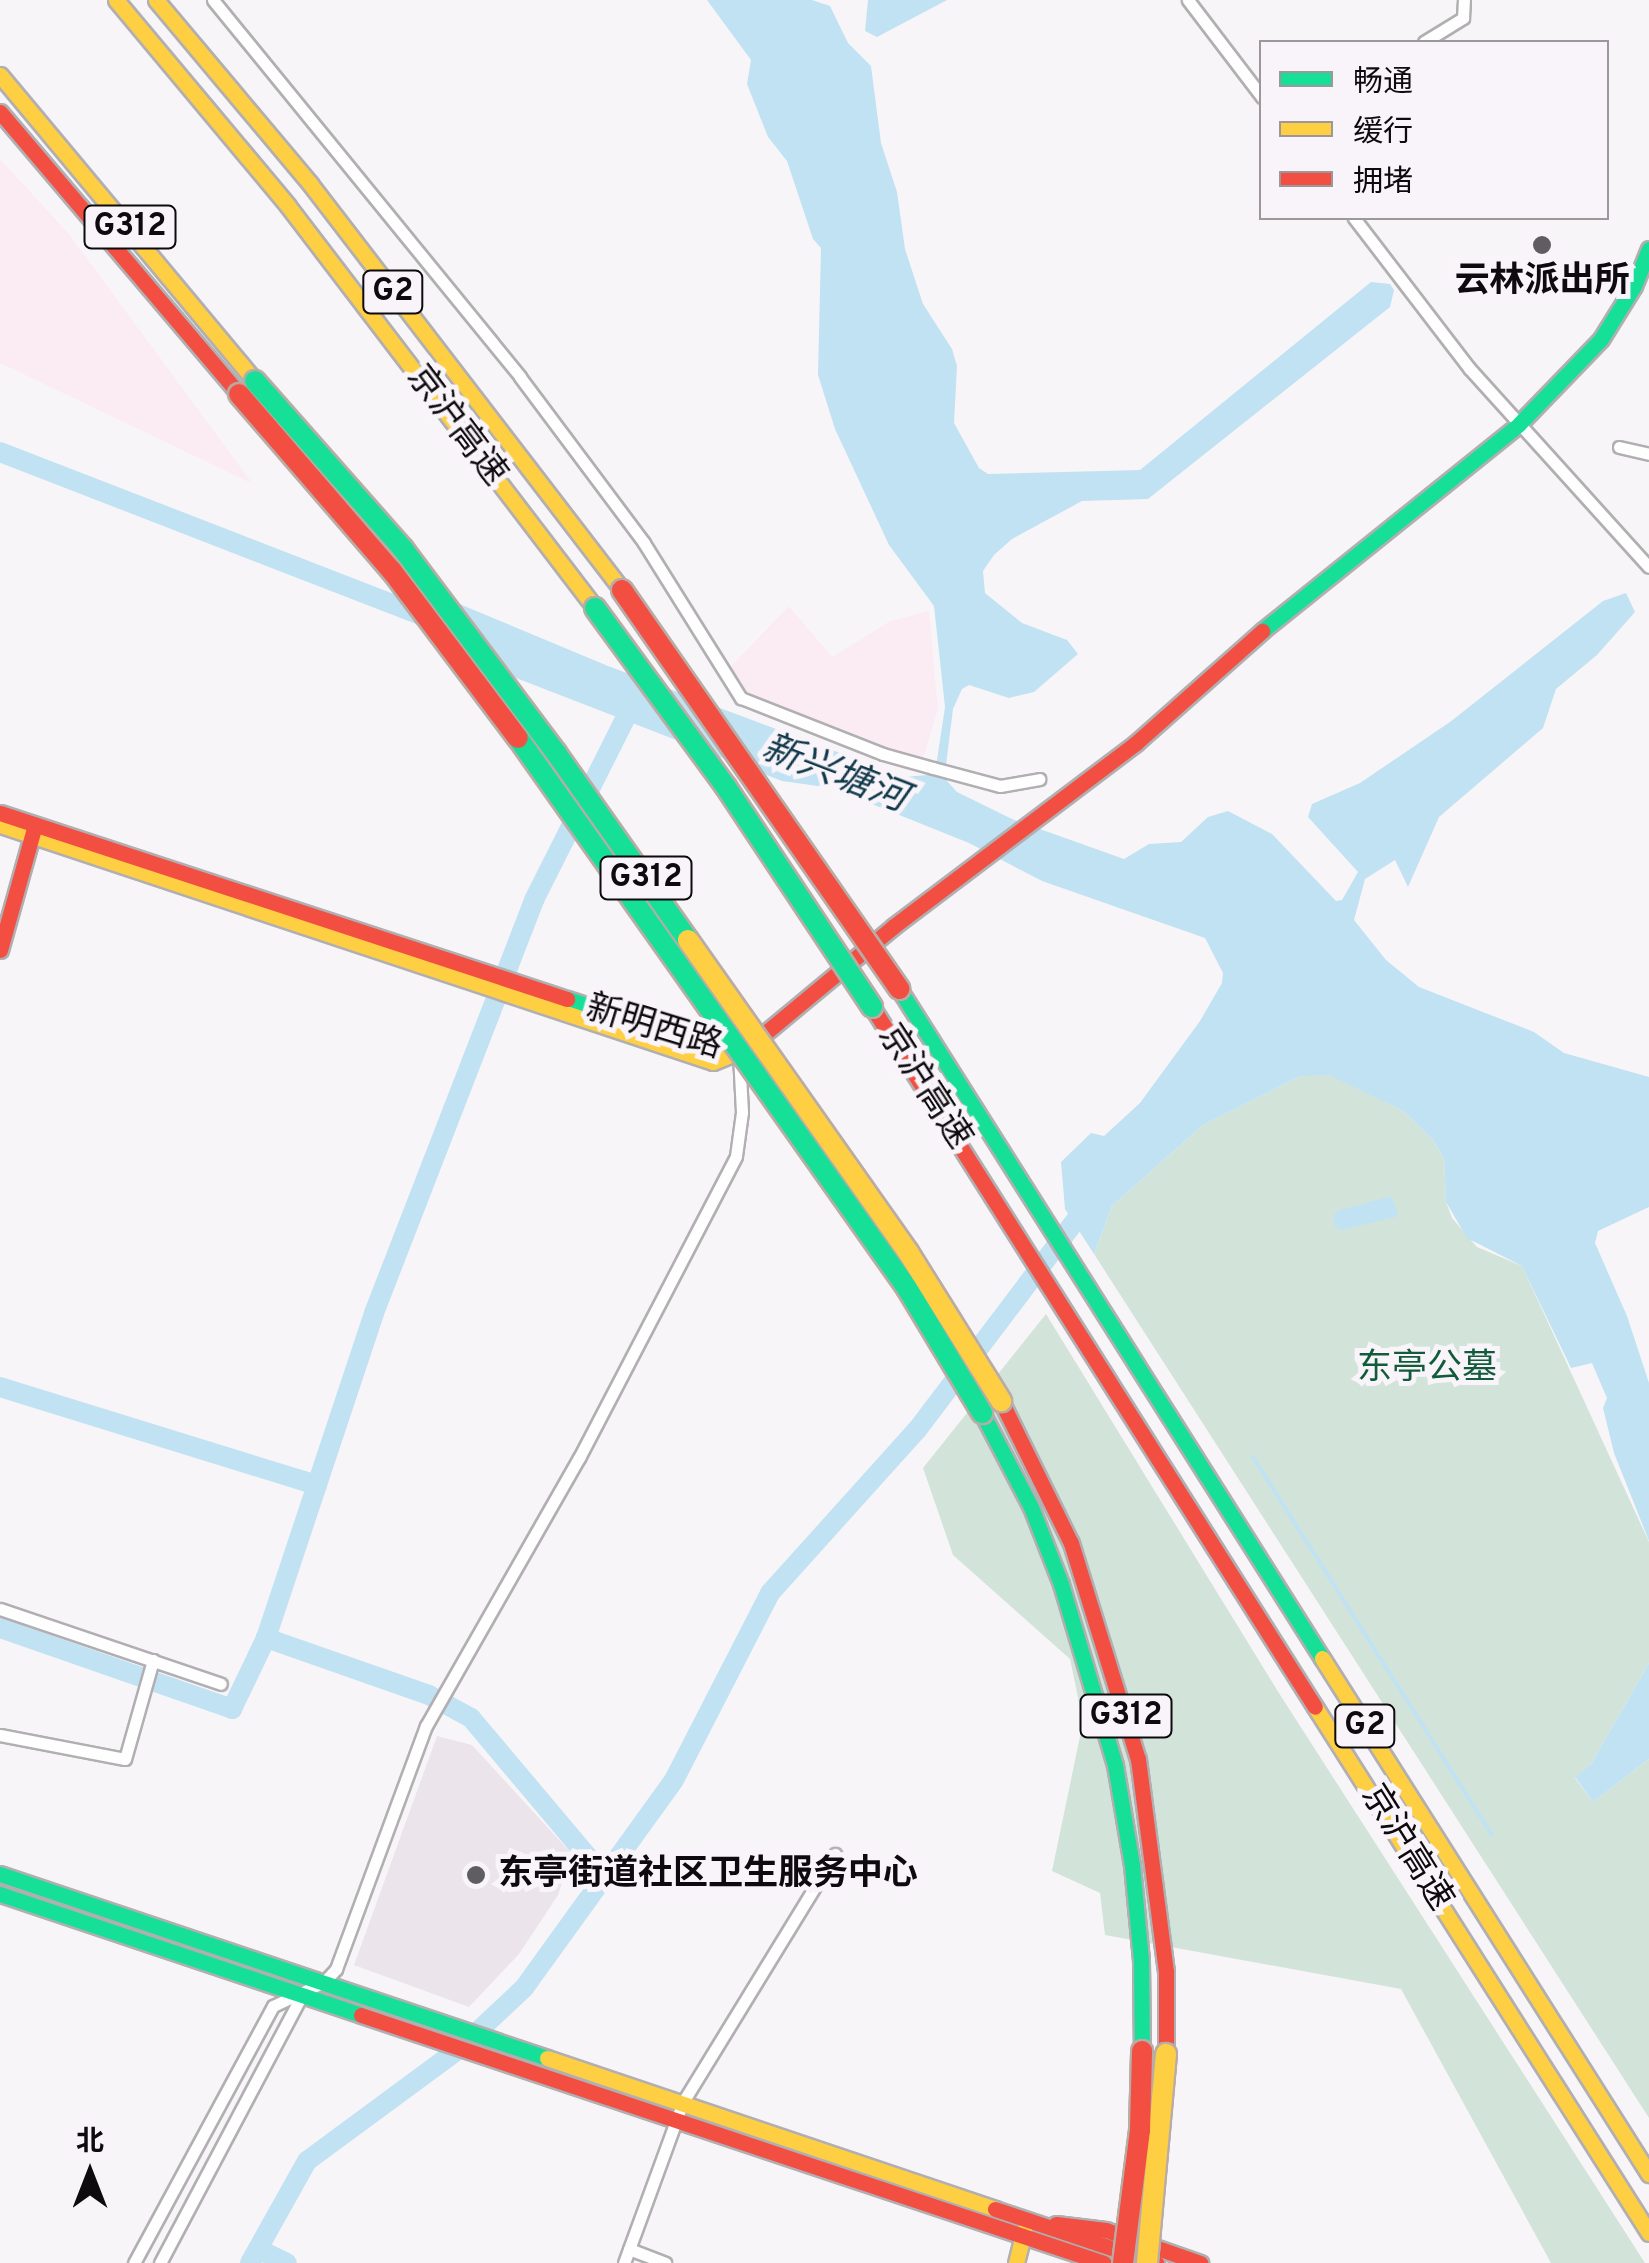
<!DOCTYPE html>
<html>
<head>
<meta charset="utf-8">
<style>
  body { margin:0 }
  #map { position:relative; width:1649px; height:2263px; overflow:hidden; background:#f8f5f8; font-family:Overpass,"Noto Sans SC",sans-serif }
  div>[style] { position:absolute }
  .industrial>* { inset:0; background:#fbecf3 }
  .built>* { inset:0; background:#ebe4eb }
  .green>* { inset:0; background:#d2e4d9 }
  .water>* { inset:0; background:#c1e2f3 }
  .stream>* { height:4px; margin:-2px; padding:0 2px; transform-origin:2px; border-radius:2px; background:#c1e2f3 }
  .river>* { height:20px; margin:-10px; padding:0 10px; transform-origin:10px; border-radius:10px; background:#c1e2f3 }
  .roads { filter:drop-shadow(2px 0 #b1afb1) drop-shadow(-2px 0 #b1afb1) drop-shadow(0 2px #b1afb1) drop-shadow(0 -2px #b1afb1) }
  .street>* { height:11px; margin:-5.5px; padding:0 5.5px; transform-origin:5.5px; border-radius:5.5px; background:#fefefe }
  .fast>* { height:15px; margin:-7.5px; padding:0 7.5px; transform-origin:7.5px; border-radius:7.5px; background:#16e098 }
  .slow>* { height:15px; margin:-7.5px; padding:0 7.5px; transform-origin:7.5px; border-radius:7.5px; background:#ffcf43 }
  .jam>* { height:15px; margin:-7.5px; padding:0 7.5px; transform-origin:7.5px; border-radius:7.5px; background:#f24e42 }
  .bridges { filter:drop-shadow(2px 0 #b9aca6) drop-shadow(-2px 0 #b9aca6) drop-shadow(0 2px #b9aca6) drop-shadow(0 -2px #b9aca6) }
  .fast-bridge>* { height:20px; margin:-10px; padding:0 10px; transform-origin:10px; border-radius:10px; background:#16e098 }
  .slow-bridge>* { height:20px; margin:-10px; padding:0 10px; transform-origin:10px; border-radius:10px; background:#ffcf43 }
  .jam-bridge>* { height:20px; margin:-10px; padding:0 10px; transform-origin:10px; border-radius:10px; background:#f24e42 }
  .dots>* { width:28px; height:28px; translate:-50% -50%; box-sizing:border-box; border:5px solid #f9f4f9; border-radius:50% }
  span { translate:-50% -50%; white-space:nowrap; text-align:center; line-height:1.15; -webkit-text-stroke:10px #f9f4f9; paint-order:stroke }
  .shield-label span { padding:2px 8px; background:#f9f4f9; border:2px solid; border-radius:8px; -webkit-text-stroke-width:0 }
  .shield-label { font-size:32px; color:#0d0b0d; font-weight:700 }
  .poi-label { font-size:35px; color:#0d0b0d; font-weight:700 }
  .left { translate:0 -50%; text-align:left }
  .street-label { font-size:35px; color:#0d0b0d }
  .park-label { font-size:35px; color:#135c3b }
  .water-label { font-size:38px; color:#10394a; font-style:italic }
  .legend { position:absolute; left:1259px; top:40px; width:350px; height:180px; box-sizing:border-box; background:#f9f4f9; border:2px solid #9b979b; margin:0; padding:12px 18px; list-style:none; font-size:30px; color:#0d0b0d }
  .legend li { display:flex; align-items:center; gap:20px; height:50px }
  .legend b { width:50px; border:2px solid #9b979b }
  .north { position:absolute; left:40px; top:2123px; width:100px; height:100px; -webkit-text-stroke:8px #f9f4f9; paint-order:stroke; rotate:0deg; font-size:28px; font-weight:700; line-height:40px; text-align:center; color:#0d0b0d }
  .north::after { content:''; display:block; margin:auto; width:35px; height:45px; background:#0d0b0d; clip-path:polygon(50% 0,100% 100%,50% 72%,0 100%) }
</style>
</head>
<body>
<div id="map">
  <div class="industrial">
    <div style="clip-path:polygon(0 159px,69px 234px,253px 484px,0 363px)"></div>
    <div style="clip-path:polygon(789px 606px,832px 657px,890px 621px,929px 611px,938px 709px,920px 769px,736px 700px,730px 667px)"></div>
  </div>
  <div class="built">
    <div style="clip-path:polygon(437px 1736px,472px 1745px,572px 1854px,558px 1895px,519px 1954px,469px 2007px,354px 1965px)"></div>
  </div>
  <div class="green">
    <div style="clip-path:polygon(1315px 1074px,1329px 1074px,1403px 1111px,1433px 1140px,1444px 1159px,1446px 1202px,1452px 1218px,1477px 1247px,1522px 1266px,1649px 1542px,1649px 1663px,1591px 1764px,1575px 1778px,1593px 1802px,1649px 1759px,1649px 2118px,1094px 1254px,1112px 1206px,1203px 1125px,1301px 1076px)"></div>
    <div style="clip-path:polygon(1046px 1314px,1277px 1690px,1645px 2263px,1551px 2263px,1401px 1989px,1105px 1935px,1100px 1893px,1052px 1871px,1083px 1722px,1070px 1659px,953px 1555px,923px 1468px)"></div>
  </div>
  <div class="water">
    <div style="clip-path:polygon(707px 0,812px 0,830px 6px,848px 43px,871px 66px,881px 143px,897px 192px,905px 249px,923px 304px,952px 349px,957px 366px,954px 423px,979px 468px,988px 474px,1140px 470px,1371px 282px,1390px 284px,1394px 290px,1390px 307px,1148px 499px,1082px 501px,1012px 539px,994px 555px,983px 571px,985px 593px,1022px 623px,1067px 640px,1078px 654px,1034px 692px,1009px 698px,969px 685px,962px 689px,953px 709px,946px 765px,947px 781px,957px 792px,1012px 819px,1124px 859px,1149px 844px,1181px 842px,1208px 817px,1228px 811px,1272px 834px,1336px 901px,1342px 900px,1358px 872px,1308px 817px,1312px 804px,1360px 783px,1450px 722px,1603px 601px,1626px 593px,1635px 612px,1597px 655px,1556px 689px,1543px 728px,1439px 817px,1408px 887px,1395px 860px,1365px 879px,1354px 920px,1386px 960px,1419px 987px,1534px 1032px,1564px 1053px,1649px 1077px,1649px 1207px,1598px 1231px,1595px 1243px,1627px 1316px,1649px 1383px,1649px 1541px,1614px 1453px,1603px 1408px,1607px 1398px,1592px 1363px,1571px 1368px,1522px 1266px,1467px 1238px,1446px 1202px,1444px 1159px,1433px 1140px,1403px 1111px,1329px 1075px,1301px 1076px,1203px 1125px,1112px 1206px,1094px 1254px,1065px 1209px,1061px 1162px,1091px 1133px,1104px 1136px,1140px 1103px,1200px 1021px,1222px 983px,1223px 973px,1205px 938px,1042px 881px,969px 843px,832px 788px,782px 781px,516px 678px,457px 603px,608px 666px,904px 777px,927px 775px,937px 760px,945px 707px,934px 606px,889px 545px,835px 429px,818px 375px,821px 248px,813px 239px,787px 161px,768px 137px,747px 84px,751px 60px)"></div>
    <div style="clip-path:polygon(868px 0,947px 0,877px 37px,865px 31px)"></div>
    <div style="clip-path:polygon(1391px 1196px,1398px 1213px,1395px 1217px,1342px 1230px,1335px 1227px,1333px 1216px,1337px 1211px)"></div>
    <div style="clip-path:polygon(1649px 1663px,1649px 1759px,1593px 1802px,1575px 1777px,1591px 1764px)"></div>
  </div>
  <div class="stream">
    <div style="left:1253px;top:1457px;width:447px;rotate:57.7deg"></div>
  </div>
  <div class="river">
    <div style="left:0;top:452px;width:548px;rotate:21.18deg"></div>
    <div style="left:0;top:1387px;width:332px;rotate:17.2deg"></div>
    <div style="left:0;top:1628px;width:246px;rotate:19.2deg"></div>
    <div style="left:232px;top:1709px;width:79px;rotate:-64.4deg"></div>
    <div style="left:604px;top:1876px;width:207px;rotate:-130.1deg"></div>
    <div style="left:471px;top:1718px;width:48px;rotate:-151.3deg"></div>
    <div style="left:429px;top:1695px;width:173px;rotate:-160.7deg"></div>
    <div style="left:266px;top:1638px;width:342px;rotate:-71.6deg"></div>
    <div style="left:374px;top:1313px;width:443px;rotate:-68.8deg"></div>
    <div style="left:534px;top:900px;width:225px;rotate:-63.3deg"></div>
    <div style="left:258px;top:2249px;width:32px;rotate:26deg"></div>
    <div style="left:250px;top:2263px;width:117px;rotate:-60.8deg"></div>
    <div style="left:307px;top:2161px;width:189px;rotate:-36.4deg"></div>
    <div style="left:459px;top:2049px;width:89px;rotate:-43.2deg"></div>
    <div style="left:524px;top:1988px;width:256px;rotate:-54.2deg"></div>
    <div style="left:674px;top:1780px;width:210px;rotate:-62.8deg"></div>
    <div style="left:770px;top:1593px;width:219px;rotate:-48deg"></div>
    <div style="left:917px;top:1430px;width:287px;rotate:-52.9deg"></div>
  </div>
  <div class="roads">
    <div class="street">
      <div style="left:213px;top:0;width:486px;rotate:50.8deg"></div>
      <div style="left:520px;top:377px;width:207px;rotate:53.2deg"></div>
      <div style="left:644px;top:543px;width:183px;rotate:58deg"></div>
      <div style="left:741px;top:698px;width:153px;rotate:21.5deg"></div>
      <div style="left:883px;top:754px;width:52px;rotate:15.6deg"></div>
      <div style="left:933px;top:768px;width:69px;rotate:15deg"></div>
      <div style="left:1000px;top:786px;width:40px;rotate:-10deg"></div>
      <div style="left:1188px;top:0;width:122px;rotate:52.7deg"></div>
      <div style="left:1424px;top:42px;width:46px;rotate:-31.6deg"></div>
      <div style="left:1463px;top:18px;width:18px;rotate:-87deg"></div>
      <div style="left:1354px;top:218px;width:189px;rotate:52.5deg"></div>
      <div style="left:1469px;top:368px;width:268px;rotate:47.9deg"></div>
      <div style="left:1619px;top:447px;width:31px;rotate:13deg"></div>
      <div style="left:0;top:1609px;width:233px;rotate:18.7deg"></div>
      <div style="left:0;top:1735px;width:127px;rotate:10.9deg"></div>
      <div style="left:125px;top:1759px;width:103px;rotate:-74.2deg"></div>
      <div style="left:629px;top:2249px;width:39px;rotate:21deg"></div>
      <div style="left:134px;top:2263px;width:292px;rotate:-61.6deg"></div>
      <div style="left:273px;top:2006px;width:56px;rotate:-25.2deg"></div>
      <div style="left:324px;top:1982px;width:18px;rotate:-47deg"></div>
      <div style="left:336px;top:1969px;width:259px;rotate:-69.7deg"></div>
      <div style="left:426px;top:1726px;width:309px;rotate:-60.3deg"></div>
      <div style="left:579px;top:1458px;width:340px;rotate:-62.5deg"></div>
      <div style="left:736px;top:1156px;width:44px;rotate:-82.2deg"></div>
      <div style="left:742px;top:1112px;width:57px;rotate:-93deg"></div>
      <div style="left:160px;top:2263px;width:303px;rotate:-62.1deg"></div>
      <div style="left:624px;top:2263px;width:171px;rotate:-69.9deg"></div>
      <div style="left:683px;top:2102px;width:291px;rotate:-58.5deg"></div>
    </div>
    <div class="fast">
      <div style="left:1262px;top:631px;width:330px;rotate:-38.8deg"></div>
      <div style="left:1519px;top:424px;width:118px;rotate:-46deg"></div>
      <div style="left:1601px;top:339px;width:62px;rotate:-58.1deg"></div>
      <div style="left:1634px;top:286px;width:40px;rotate:-68deg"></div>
      <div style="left:899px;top:989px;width:792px;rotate:57.7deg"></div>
      <div style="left:567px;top:999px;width:181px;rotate:18deg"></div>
      <div style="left:982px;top:1413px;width:106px;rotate:62.5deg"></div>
      <div style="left:1031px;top:1507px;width:83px;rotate:68.7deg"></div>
      <div style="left:1061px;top:1584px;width:189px;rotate:73.4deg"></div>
      <div style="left:1115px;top:1765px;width:101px;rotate:80.4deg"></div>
      <div style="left:1132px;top:1865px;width:96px;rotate:84.6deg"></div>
      <div style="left:1141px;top:1961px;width:90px;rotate:89.4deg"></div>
      <div style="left:0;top:1874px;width:577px;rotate:18.59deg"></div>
      <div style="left:0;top:1894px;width:381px;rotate:18.5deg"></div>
    </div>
    <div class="slow">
      <div style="left:116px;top:0;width:268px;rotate:50.1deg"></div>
      <div style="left:288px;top:206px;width:506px;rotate:52.63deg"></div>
      <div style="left:156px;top:0;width:241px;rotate:50deg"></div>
      <div style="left:311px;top:185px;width:511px;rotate:52.48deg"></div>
      <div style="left:0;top:75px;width:398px;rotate:50.2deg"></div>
      <div style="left:0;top:825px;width:751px;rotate:18.39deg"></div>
      <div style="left:713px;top:1062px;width:35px;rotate:-22deg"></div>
      <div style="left:1322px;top:1658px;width:611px;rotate:57.64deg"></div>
      <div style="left:1315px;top:1707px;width:623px;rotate:57.59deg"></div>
      <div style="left:547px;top:2058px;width:473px;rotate:18.6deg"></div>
      <div style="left:1016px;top:2263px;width:34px;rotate:-76deg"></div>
    </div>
    <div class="jam">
      <div style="left:0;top:112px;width:370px;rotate:49.7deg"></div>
      <div style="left:0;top:813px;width:597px;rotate:18.16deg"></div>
      <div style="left:0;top:950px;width:127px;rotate:-74.4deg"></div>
      <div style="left:872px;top:1007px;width:828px;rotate:57.67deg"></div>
      <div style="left:746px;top:1049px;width:192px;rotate:-39.7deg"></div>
      <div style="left:894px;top:926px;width:303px;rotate:-37.1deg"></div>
      <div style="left:1136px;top:743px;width:169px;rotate:-41.6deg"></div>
      <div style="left:1001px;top:1401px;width:158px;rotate:63.8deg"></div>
      <div style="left:1071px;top:1543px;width:226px;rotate:72.8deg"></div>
      <div style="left:1138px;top:1759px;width:215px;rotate:82.5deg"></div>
      <div style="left:1166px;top:1972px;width:82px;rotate:90deg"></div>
      <div style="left:361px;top:2015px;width:783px;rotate:18.46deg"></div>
      <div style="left:995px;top:2209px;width:170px;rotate:18.5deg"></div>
      <div style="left:1056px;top:2224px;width:50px;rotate:6.8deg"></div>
      <div style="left:1106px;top:2230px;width:100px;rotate:19.3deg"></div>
    </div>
  </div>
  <div class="bridges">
    <div class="fast-bridge">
      <div style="left:255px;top:381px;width:224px;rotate:48.6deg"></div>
      <div style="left:403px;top:549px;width:255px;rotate:53.1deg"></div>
      <div style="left:556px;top:753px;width:229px;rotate:54.8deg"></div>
      <div style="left:595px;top:608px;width:222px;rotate:53.8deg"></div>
      <div style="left:726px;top:787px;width:264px;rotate:56.4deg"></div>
      <div style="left:518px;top:738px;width:674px;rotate:54.73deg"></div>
      <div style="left:907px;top:1288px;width:146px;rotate:59deg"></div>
    </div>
    <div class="slow-bridge">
      <div style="left:688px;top:940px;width:382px;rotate:54.8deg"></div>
      <div style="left:908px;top:1252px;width:176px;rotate:58deg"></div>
      <div style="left:1147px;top:2263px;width:210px;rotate:-84.8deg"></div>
    </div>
    <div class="jam-bridge">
      <div style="left:239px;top:394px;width:234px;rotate:49.2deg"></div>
      <div style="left:392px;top:571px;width:209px;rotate:53deg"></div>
      <div style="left:622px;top:590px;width:486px;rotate:55.2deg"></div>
      <div style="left:1123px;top:2263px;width:134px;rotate:-82.7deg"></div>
      <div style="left:1140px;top:2130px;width:79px;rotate:-88.5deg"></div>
    </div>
  </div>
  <div class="dots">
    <div style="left:1542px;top:245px;background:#5f5d5f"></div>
    <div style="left:476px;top:1875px;background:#5f5d5f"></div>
  </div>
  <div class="shield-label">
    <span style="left:130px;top:227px">G312</span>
    <span style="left:393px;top:292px">G2</span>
    <span style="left:646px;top:878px">G312</span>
    <span style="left:1126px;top:1716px">G312</span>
    <span style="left:1365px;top:1726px">G2</span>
  </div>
  <div class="poi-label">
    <span style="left:1542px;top:282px">云林派出所</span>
    <span class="left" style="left:498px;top:1875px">东亭街道社区卫生服务中心</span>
  </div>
  <div class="street-label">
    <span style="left:456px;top:426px;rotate:53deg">京沪高速</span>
    <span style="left:654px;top:1028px;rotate:17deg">新明西路</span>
    <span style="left:924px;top:1087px;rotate:57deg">京沪高速</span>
    <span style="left:1406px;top:1848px;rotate:58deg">京沪高速</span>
  </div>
  <div class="park-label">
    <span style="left:1427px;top:1369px">东亭公墓</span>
  </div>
  <div class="water-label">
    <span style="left:834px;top:775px;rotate:21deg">新兴塘河</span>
  </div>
  <ul class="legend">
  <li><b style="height:12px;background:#16e098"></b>畅通</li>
  <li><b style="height:12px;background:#ffcf43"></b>缓行</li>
  <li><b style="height:12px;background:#f24e42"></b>拥堵</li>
  </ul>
  <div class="north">北</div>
</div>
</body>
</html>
